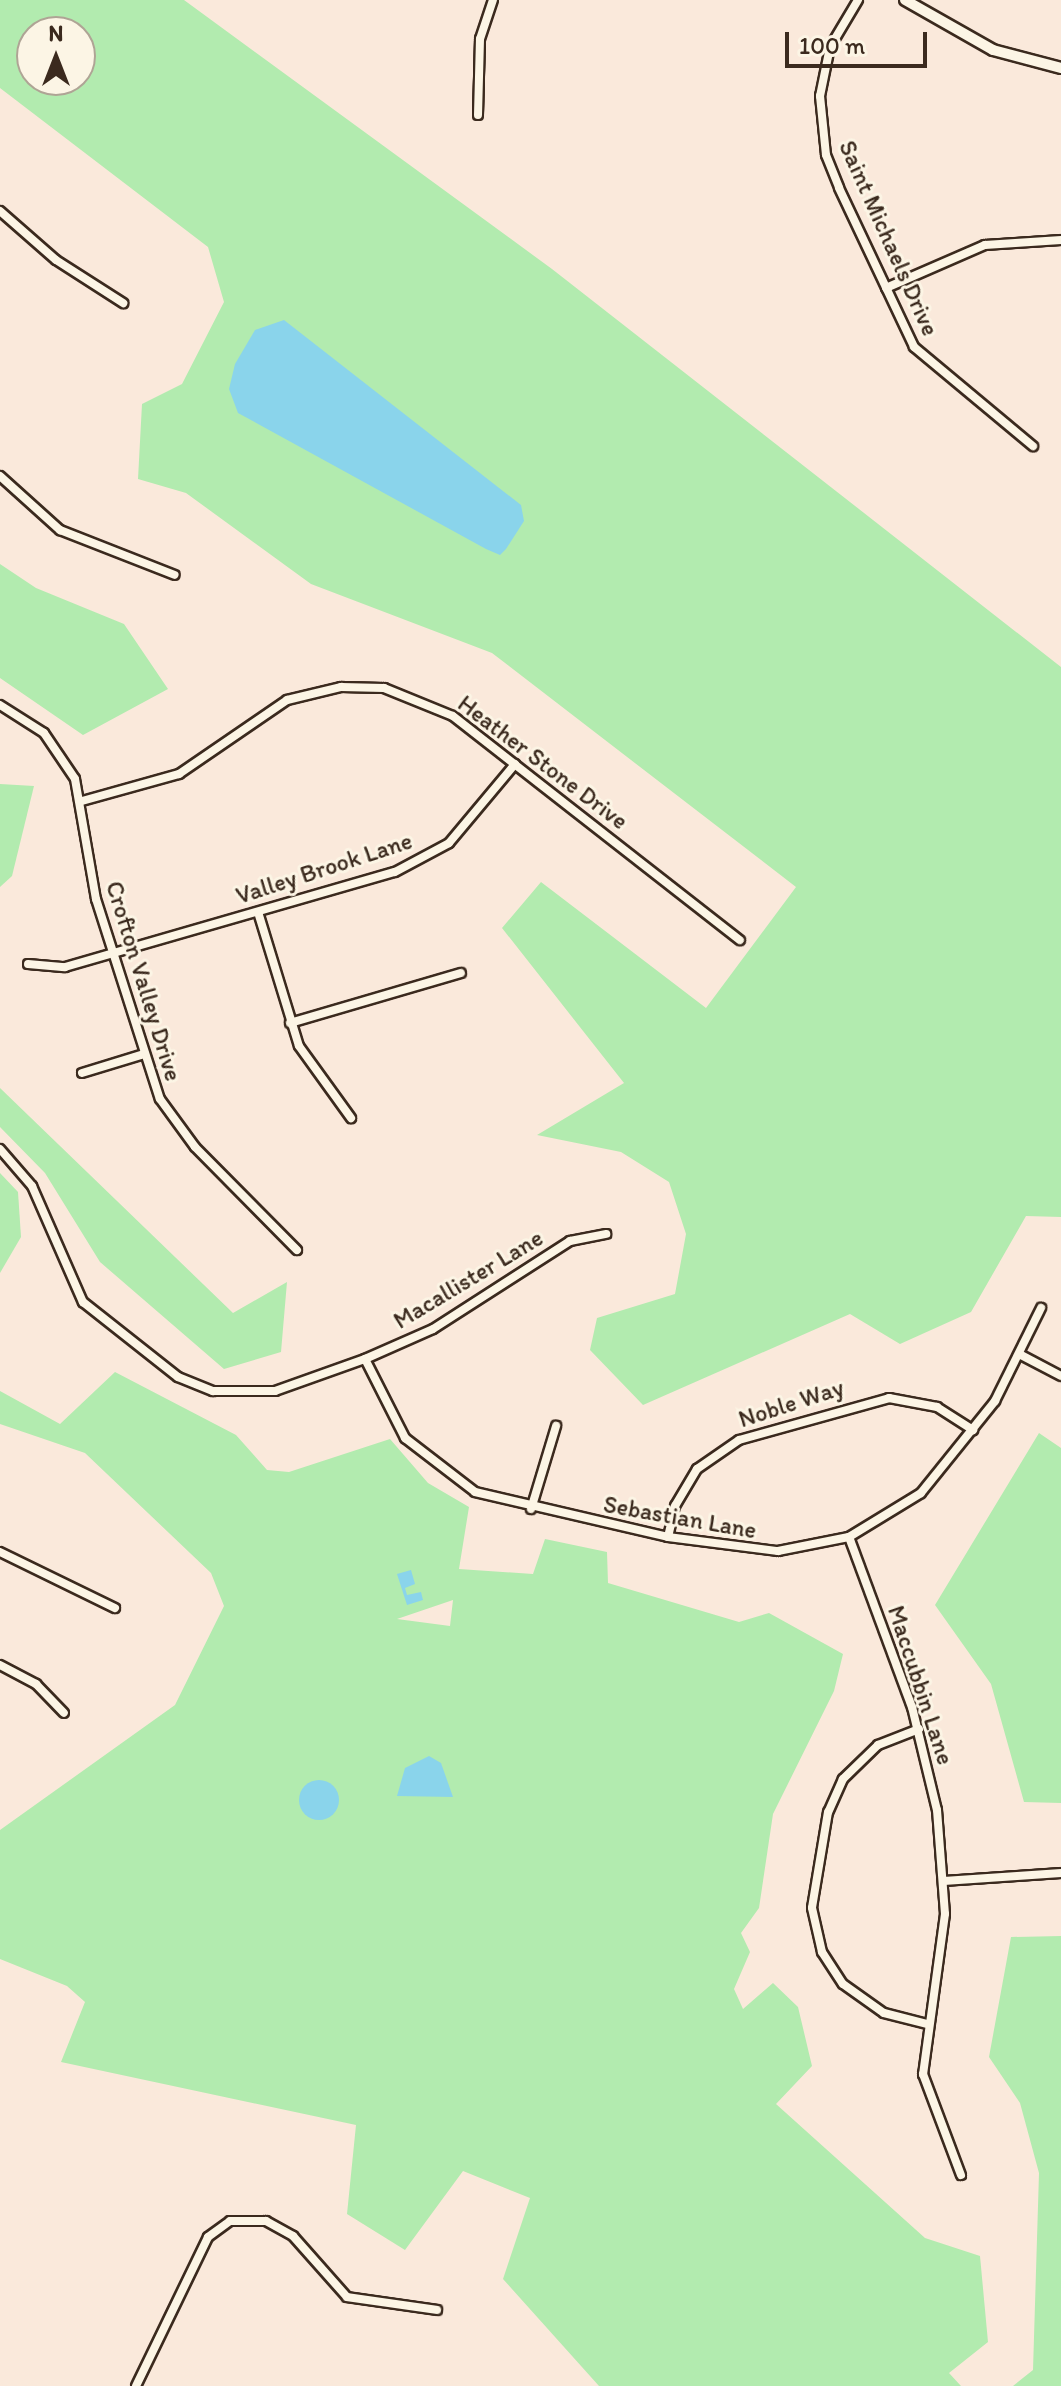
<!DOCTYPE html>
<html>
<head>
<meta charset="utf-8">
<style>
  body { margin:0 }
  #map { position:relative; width:1061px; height:2386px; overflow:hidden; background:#fae9db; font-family:Itim,sans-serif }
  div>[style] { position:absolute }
  .green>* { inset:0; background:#b2ebaf }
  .water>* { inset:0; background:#8ad4eb }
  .round { border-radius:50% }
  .roads { filter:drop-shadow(2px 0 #3b2a1e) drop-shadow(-2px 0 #3b2a1e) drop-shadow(0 2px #3b2a1e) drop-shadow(0 -2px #3b2a1e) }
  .minor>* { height:8px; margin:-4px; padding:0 4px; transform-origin:4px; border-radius:4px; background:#fcf5e5 }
  .tertiary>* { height:10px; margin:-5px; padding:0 5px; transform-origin:5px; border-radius:5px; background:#fcf5e5 }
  span { translate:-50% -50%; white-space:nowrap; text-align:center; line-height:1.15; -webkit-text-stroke:6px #fcf5e5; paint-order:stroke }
  .street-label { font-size:24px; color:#3b2a1e }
  .north { position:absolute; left:16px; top:16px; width:80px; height:80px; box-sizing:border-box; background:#fcf5e5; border:2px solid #afa495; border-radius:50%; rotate:0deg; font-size:22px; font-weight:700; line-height:32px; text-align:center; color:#3b2a1e }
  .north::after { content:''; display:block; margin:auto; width:28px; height:36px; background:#3b2a1e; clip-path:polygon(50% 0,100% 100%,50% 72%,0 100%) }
  .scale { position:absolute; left:785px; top:32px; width:142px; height:36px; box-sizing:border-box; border:4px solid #3b2a1e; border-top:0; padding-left:10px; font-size:24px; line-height:28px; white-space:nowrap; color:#3b2a1e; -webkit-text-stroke:6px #fcf5e5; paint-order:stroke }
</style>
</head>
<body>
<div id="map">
  <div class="green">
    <div style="clip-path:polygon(evenodd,0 0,184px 0,552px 269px,1061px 667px,1061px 1217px,1026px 1216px,971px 1312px,900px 1344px,850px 1314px,643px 1405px,590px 1350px,597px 1318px,675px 1294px,686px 1234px,669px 1182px,621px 1152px,537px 1135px,624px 1083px,502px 928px,541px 882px,706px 1008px,796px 887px,492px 653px,311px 584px,186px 493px,138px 479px,142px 404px,182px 384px,224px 302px,208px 247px,0 88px,0 0,32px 32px,80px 32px,80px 80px,32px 80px,32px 32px)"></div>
    <div style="clip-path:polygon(0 564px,36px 588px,124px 624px,168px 689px,83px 735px,0 678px)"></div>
    <div style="clip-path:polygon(0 784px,34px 786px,12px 876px,0 887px)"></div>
    <div style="clip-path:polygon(0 1088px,233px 1313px,287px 1282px,281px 1352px,224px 1369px,100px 1262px,45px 1173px,0 1127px)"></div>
    <div style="clip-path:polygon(0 1173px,18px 1192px,21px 1237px,0 1273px)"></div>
    <div style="clip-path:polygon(evenodd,115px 1372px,236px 1435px,267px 1470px,289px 1472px,390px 1439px,428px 1483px,469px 1507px,459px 1569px,533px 1574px,545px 1539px,607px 1552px,608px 1583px,739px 1622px,769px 1613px,843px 1654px,834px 1691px,773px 1814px,759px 1908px,741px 1933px,750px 1952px,734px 1989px,743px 2009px,773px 1983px,798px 2007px,812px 2066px,776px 2104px,925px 2238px,980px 2256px,988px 2342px,949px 2373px,961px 2386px,599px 2386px,503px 2279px,530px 2198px,463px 2171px,405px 2250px,347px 2214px,356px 2125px,61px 2062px,85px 2002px,67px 1986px,0 1959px,0 1830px,175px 1705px,224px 1606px,211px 1573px,85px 1453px,0 1424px,0 1391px,60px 1424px,115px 1372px,453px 1600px,450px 1626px,397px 1619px,453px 1600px)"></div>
    <div style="clip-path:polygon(1039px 1433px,1061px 1448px,1061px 1803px,1024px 1802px,991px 1684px,935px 1605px)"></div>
    <div style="clip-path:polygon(1061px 1936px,1061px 2386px,1013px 2386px,1033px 2370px,1039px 2173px,1020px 2103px,989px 2057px,1011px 1937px)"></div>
  </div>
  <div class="water">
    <div style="clip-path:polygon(284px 320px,521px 505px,524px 521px,506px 549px,500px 555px,486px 549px,238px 413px,229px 389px,235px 364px,255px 330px)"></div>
    <div style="clip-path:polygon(411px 1570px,415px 1584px,405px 1588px,407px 1595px,421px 1592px,423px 1600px,407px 1605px,397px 1574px)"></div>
    <div style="clip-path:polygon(429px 1756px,441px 1763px,453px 1797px,397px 1796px,405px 1768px)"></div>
    <div class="round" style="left:299px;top:1780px;width:40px;height:40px"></div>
  </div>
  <div class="roads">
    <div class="minor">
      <div style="left:858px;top:0;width:55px;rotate:120.8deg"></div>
      <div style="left:830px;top:47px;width:50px;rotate:101.5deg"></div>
      <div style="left:820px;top:96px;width:59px;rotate:84.2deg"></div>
      <div style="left:826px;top:155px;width:35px;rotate:68deg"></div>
      <div style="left:839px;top:188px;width:176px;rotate:64.7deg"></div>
      <div style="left:914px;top:347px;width:155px;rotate:39.8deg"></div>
      <div style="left:478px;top:115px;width:76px;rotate:-88.5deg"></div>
      <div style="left:480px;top:39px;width:41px;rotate:-71.6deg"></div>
      <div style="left:0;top:211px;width:74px;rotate:41.2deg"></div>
      <div style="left:56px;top:260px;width:80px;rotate:32.7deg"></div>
      <div style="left:886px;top:288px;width:108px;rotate:-23.5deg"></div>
      <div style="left:985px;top:245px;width:76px;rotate:-3.8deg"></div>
      <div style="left:0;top:476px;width:81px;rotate:42deg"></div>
      <div style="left:60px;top:530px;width:123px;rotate:21.4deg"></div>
      <div style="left:0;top:705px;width:52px;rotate:32.5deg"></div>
      <div style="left:44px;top:733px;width:55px;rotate:56deg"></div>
      <div style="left:75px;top:779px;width:122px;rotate:80.1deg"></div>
      <div style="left:96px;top:899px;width:210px;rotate:72.3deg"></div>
      <div style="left:160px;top:1099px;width:59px;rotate:53.9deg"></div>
      <div style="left:195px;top:1147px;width:145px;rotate:45.3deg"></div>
      <div style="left:82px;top:801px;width:101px;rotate:-15.6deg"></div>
      <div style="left:179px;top:774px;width:131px;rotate:-34.4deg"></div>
      <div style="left:287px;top:700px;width:56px;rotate:-13.5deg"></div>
      <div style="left:341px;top:687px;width:43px;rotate:1.3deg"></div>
      <div style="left:384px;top:688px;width:74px;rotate:22.1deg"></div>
      <div style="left:453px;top:716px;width:364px;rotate:38deg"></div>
      <div style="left:258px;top:912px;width:140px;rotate:73deg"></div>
      <div style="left:299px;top:1046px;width:89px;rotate:54.2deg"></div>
      <div style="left:28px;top:964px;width:37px;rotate:5deg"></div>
      <div style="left:65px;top:967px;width:343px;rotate:-16.1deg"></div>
      <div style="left:395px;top:872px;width:61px;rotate:-28.2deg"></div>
      <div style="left:449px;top:843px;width:103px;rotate:-50.1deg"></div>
      <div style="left:290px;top:1023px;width:178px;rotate:-16.3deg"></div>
      <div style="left:82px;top:1073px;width:62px;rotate:-17deg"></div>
      <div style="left:0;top:1149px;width:49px;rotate:49.1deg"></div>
      <div style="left:32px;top:1186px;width:127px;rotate:66.3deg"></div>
      <div style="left:83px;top:1302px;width:121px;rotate:38.3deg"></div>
      <div style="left:178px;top:1377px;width:38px;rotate:22deg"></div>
      <div style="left:213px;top:1391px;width:62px"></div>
      <div style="left:275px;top:1391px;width:96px;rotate:-19.6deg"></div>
      <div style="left:365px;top:1359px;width:74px;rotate:-23.8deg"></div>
      <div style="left:433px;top:1329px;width:163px;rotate:-32.7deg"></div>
      <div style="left:570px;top:1241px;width:37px;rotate:-11deg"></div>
      <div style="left:1021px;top:1355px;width:45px;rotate:27.7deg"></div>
      <div style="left:365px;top:1359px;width:89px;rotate:63.1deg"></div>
      <div style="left:405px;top:1438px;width:88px;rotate:37.6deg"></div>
      <div style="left:475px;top:1492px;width:198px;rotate:13.1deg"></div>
      <div style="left:668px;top:1537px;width:111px;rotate:7.3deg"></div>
      <div style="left:778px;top:1551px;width:72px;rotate:-11.2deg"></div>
      <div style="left:849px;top:1537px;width:84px;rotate:-31.4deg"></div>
      <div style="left:921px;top:1493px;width:118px;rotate:-51.2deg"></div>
      <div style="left:995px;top:1401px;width:104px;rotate:-63.7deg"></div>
      <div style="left:531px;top:1509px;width:87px;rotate:-73.2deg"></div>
      <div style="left:668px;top:1537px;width:32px;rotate:-77deg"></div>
      <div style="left:675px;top:1506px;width:43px;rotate:-59.3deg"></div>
      <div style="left:697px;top:1469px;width:51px;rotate:-34.6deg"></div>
      <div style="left:739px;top:1440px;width:156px;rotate:-15.6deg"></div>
      <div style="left:889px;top:1398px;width:49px;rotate:10.6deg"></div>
      <div style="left:937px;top:1407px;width:43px;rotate:32.6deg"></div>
      <div style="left:849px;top:1537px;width:181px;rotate:69.7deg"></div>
      <div style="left:912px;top:1707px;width:106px;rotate:76.4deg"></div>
      <div style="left:937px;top:1810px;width:104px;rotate:85.6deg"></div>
      <div style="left:945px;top:1914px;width:162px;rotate:97.8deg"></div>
      <div style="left:923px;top:2074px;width:108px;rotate:69.4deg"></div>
      <div style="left:0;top:1552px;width:128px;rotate:26deg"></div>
      <div style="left:0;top:1665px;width:41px;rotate:27.8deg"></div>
      <div style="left:36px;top:1684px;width:40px;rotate:46deg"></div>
      <div style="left:919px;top:1729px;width:44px;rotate:158.7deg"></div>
      <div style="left:878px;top:1745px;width:49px;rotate:135.8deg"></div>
      <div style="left:843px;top:1779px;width:36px;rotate:114deg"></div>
      <div style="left:828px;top:1812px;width:97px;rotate:99.5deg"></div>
      <div style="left:812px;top:1908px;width:45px;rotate:77.2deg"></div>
      <div style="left:822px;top:1952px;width:38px;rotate:57deg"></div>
      <div style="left:843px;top:1984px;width:50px;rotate:35.3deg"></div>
      <div style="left:884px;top:2013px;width:44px;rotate:14.3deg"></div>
      <div style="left:944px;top:1881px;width:117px;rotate:-3.9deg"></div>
      <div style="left:136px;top:2386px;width:165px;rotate:-64.2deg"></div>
      <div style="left:208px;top:2237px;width:27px;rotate:-36deg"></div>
      <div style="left:230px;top:2221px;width:36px"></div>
      <div style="left:266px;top:2221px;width:31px;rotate:29deg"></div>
      <div style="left:293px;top:2236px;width:81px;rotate:48.5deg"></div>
      <div style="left:347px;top:2297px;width:91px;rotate:8.2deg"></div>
    </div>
    <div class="tertiary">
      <div style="left:905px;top:0;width:101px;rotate:29.6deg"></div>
      <div style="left:993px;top:50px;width:70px;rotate:14.8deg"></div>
    </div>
  </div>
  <div class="street-label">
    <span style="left:889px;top:238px;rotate:66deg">Saint Michaels Drive</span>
    <span style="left:543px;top:762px;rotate:37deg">Heather Stone Drive</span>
    <span style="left:324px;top:868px;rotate:-18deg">Valley Brook Lane</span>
    <span style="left:144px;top:981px;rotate:73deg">Crofton Valley Drive</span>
    <span style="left:468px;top:1279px;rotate:-31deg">Macallister Lane</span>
    <span style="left:791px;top:1403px;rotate:-18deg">Noble Way</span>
    <span style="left:680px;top:1517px;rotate:10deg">Sebastian Lane</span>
    <span style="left:921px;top:1685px;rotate:72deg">Maccubbin Lane</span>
  </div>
  <div class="north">N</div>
  <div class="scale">100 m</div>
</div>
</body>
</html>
